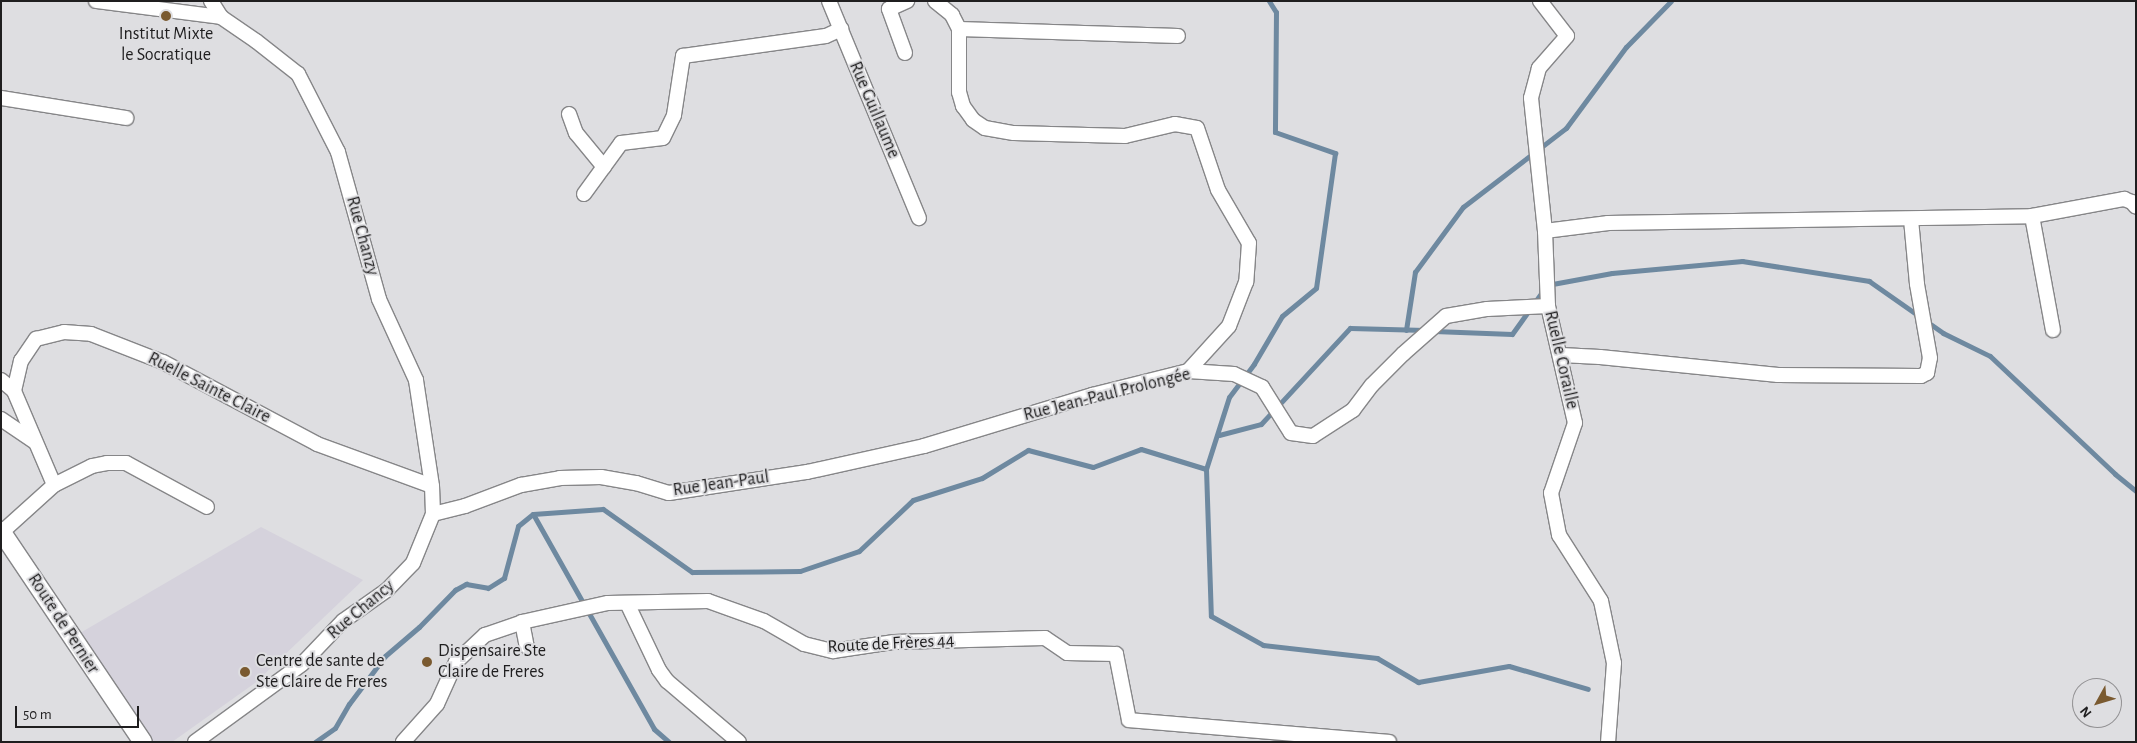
<!DOCTYPE html>
<html>
<head>
<meta charset="utf-8">
<style>
  body { margin:0 }
  #map { position:relative; width:2137px; height:743px; overflow:hidden; background:#dedee1; font-family:"Alegreya Sans",sans-serif }
  div>[style] { position:absolute }
  .built>* { inset:0; background:#d5d2dc }
  .stream>* { height:5px; margin:-2.5px; padding:0 2.5px; transform-origin:2.5px; border-radius:2.5px; background:#6e89a0 }
  .roads { filter:drop-shadow(1px 0 #868688) drop-shadow(-1px 0 #868688) drop-shadow(0 1px #868688) drop-shadow(0 -1px #868688) }
  .minor>* { height:14px; margin:-7px; padding:0 7px; transform-origin:7px; border-radius:7px; background:#fff }
  .tertiary>* { height:18px; margin:-9px; padding:0 9px; transform-origin:9px; border-radius:9px; background:#fff }
  .dots>* { width:14px; height:14px; translate:-50% -50%; box-sizing:border-box; border:2px solid #dedee1; border-radius:50% }
  span { translate:-50% -50%; white-space:nowrap; text-align:center; line-height:1.15; -webkit-text-stroke:4px #dedee1; paint-order:stroke }
  .poi-label { font-size:18px; color:#1f1e1f }
  .left { translate:0 -50%; text-align:left }
  .street-label { font-size:18px; color:#1f1e1f }
  .frame { position:absolute; inset:0; border:2px solid #1f1e1f; pointer-events:none }
  .north { position:absolute; left:2072px; top:678px; width:50px; height:50px; box-sizing:border-box; background:#dedee1; border:1px solid #929193; border-radius:50%; rotate:231deg; font-size:14px; font-weight:700; line-height:20px; text-align:center; color:#1f1e1f }
  .north::after { content:''; display:block; margin:auto; width:18px; height:22px; background:#7a5a30; clip-path:polygon(50% 0,100% 100%,50% 72%,0 100%) }
  .scale { position:absolute; left:15px; top:706px; width:124px; height:22px; box-sizing:border-box; border:2px solid #1f1e1f; border-top:0; padding-left:6px; font-size:15px; line-height:18px; white-space:nowrap; color:#1f1e1f; -webkit-text-stroke:4px #dedee1; paint-order:stroke }
</style>
</head>
<body>
<div id="map">
  <div class="built">
    <div style="clip-path:polygon(261px 527px,363px 580px,255px 683px,172px 742px,148px 742px,75px 636px)"></div>
  </div>
  <div class="stream">
    <div style="left:1269px;top:1px;width:13px;rotate:58deg"></div>
    <div style="left:1276px;top:12px;width:120px;rotate:90.5deg"></div>
    <div style="left:1275px;top:132px;width:64px;rotate:19.3deg"></div>
    <div style="left:1335px;top:153px;width:136px;rotate:98deg"></div>
    <div style="left:1316px;top:288px;width:44px;rotate:140.5deg"></div>
    <div style="left:1282px;top:316px;width:56px;rotate:120.3deg"></div>
    <div style="left:1254px;top:364px;width:41px;rotate:127.1deg"></div>
    <div style="left:1229px;top:397px;width:76px;rotate:107.7deg"></div>
    <div style="left:1206px;top:469px;width:147px;rotate:88.1deg"></div>
    <div style="left:1211px;top:616px;width:60px;rotate:29.1deg"></div>
    <div style="left:1263px;top:645px;width:115px;rotate:6.5deg"></div>
    <div style="left:1377px;top:658px;width:48px;rotate:30.3deg"></div>
    <div style="left:1418px;top:682px;width:92px;rotate:-10deg"></div>
    <div style="left:1509px;top:666px;width:82px;rotate:16.2deg"></div>
    <div style="left:1926px;top:321px;width:21px;rotate:35deg"></div>
    <div style="left:1943px;top:333px;width:52px;rotate:26.1deg"></div>
    <div style="left:1990px;top:356px;width:172px;rotate:43.3deg"></div>
    <div style="left:2115px;top:474px;width:27px;rotate:39deg"></div>
    <div style="left:1406px;top:330px;width:59px;rotate:-81.2deg"></div>
    <div style="left:1415px;top:272px;width:81px;rotate:-53.6deg"></div>
    <div style="left:1463px;top:207px;width:130px;rotate:-37.5deg"></div>
    <div style="left:1566px;top:128px;width:101px;rotate:-53.5deg"></div>
    <div style="left:1626px;top:47px;width:64px;rotate:-45.6deg"></div>
    <div style="left:1434px;top:331px;width:78px;rotate:2.2deg"></div>
    <div style="left:1512px;top:334px;width:60px;rotate:-54.5deg"></div>
    <div style="left:1547px;top:285px;width:66px;rotate:-10.5deg"></div>
    <div style="left:1612px;top:273px;width:131px;rotate:-5.3deg"></div>
    <div style="left:1742px;top:261px;width:129px;rotate:8.9deg"></div>
    <div style="left:1869px;top:281px;width:61px;rotate:35deg"></div>
    <div style="left:1219px;top:435px;width:43px;rotate:-14.7deg"></div>
    <div style="left:1261px;top:424px;width:131px;rotate:-47.2deg"></div>
    <div style="left:1350px;top:328px;width:75px;rotate:1.5deg"></div>
    <div style="left:533px;top:514px;width:247px;rotate:60.6deg"></div>
    <div style="left:654px;top:729px;width:20px;rotate:41deg"></div>
    <div style="left:315px;top:742px;width:24px;rotate:-35deg"></div>
    <div style="left:335px;top:728px;width:28px;rotate:-60deg"></div>
    <div style="left:349px;top:704px;width:60px;rotate:-53.1deg"></div>
    <div style="left:385px;top:656px;width:45px;rotate:-40.5deg"></div>
    <div style="left:419px;top:627px;width:52px;rotate:-45.8deg"></div>
    <div style="left:455px;top:590px;width:13px;rotate:-29deg"></div>
    <div style="left:466px;top:584px;width:22px;rotate:10deg"></div>
    <div style="left:488px;top:588px;width:19px;rotate:-32deg"></div>
    <div style="left:504px;top:578px;width:54px;rotate:-74.9deg"></div>
    <div style="left:518px;top:526px;width:19px;rotate:-39deg"></div>
    <div style="left:533px;top:514px;width:70px;rotate:-4.1deg"></div>
    <div style="left:603px;top:509px;width:109px;rotate:35.3deg"></div>
    <div style="left:692px;top:572px;width:108px;rotate:-0.5deg"></div>
    <div style="left:800px;top:571px;width:62px;rotate:-18.7deg"></div>
    <div style="left:859px;top:551px;width:74px;rotate:-43.4deg"></div>
    <div style="left:913px;top:500px;width:72px;rotate:-17.7deg"></div>
    <div style="left:982px;top:478px;width:54px;rotate:-31.3deg"></div>
    <div style="left:1028px;top:450px;width:67px;rotate:14.7deg"></div>
    <div style="left:1093px;top:467px;width:51px;rotate:-20.6deg"></div>
    <div style="left:1141px;top:449px;width:68px;rotate:17.1deg"></div>
  </div>
  <div class="roads">
    <div class="minor">
      <div style="left:96px;top:1px;width:126px;rotate:7.3deg"></div>
      <div style="left:829px;top:1px;width:235px;rotate:67.5deg"></div>
      <div style="left:935px;top:1px;width:22px;rotate:39deg"></div>
      <div style="left:952px;top:15px;width:16px;rotate:63deg"></div>
      <div style="left:959px;top:29px;width:63px;rotate:90deg"></div>
      <div style="left:959px;top:92px;width:15px;rotate:74deg"></div>
      <div style="left:963px;top:106px;width:17px;rotate:54deg"></div>
      <div style="left:973px;top:120px;width:14px;rotate:34deg"></div>
      <div style="left:985px;top:128px;width:29px;rotate:10deg"></div>
      <div style="left:1014px;top:133px;width:111px;rotate:1.5deg"></div>
      <div style="left:1125px;top:136px;width:51px;rotate:-13.5deg"></div>
      <div style="left:1175px;top:124px;width:22px;rotate:10deg"></div>
      <div style="left:1197px;top:128px;width:65px;rotate:71.3deg"></div>
      <div style="left:1218px;top:190px;width:61px;rotate:59.7deg"></div>
      <div style="left:1249px;top:243px;width:39px;rotate:94deg"></div>
      <div style="left:1246px;top:282px;width:47px;rotate:111.1deg"></div>
      <div style="left:1229px;top:326px;width:61px;rotate:132.3deg"></div>
      <div style="left:1540px;top:1px;width:44px;rotate:52.4deg"></div>
      <div style="left:1567px;top:36px;width:43px;rotate:131.2deg"></div>
      <div style="left:1539px;top:68px;width:31px;rotate:105deg"></div>
      <div style="left:1531px;top:98px;width:134px;rotate:84deg"></div>
      <div style="left:1545px;top:231px;width:75px;rotate:87.7deg"></div>
      <div style="left:1548px;top:306px;width:120px;rotate:77deg"></div>
      <div style="left:1575px;top:423px;width:74px;rotate:108.9deg"></div>
      <div style="left:1551px;top:493px;width:43px;rotate:79.2deg"></div>
      <div style="left:1559px;top:535px;width:78px;rotate:57.5deg"></div>
      <div style="left:1601px;top:601px;width:63px;rotate:78.2deg"></div>
      <div style="left:1614px;top:663px;width:79px;rotate:94.3deg"></div>
      <div style="left:959px;top:29px;width:219px;rotate:1.8deg"></div>
      <div style="left:905px;top:53px;width:47px;rotate:-110deg"></div>
      <div style="left:889px;top:9px;width:20px;rotate:-24deg"></div>
      <div style="left:1px;top:98px;width:127px;rotate:9.1deg"></div>
      <div style="left:569px;top:114px;width:20px;rotate:70deg"></div>
      <div style="left:576px;top:133px;width:44px;rotate:50.5deg"></div>
      <div style="left:584px;top:194px;width:63px;rotate:-54deg"></div>
      <div style="left:621px;top:143px;width:42px;rotate:-6.8deg"></div>
      <div style="left:663px;top:138px;width:25px;rotate:-64deg"></div>
      <div style="left:674px;top:115px;width:60px;rotate:-81.3deg"></div>
      <div style="left:683px;top:56px;width:144px;rotate:-8deg"></div>
      <div style="left:826px;top:36px;width:17px;rotate:-25deg"></div>
      <div style="left:2032px;top:216px;width:94px;rotate:-10.5deg"></div>
      <div style="left:2124px;top:199px;width:9px;rotate:21deg"></div>
      <div style="left:2132px;top:202px;width:6px;rotate:51deg"></div>
      <div style="left:1545px;top:231px;width:64px;rotate:-7.2deg"></div>
      <div style="left:1608px;top:223px;width:424px;rotate:-0.9deg"></div>
      <div style="left:2032px;top:216px;width:116px;rotate:79.6deg"></div>
      <div style="left:1561px;top:355px;width:39px;rotate:3deg"></div>
      <div style="left:1600px;top:357px;width:179px;rotate:5.8deg"></div>
      <div style="left:1778px;top:375px;width:143px;rotate:0.4deg"></div>
      <div style="left:1921px;top:376px;width:7px;rotate:-27deg"></div>
      <div style="left:1927px;top:373px;width:15px;rotate:-79deg"></div>
      <div style="left:1930px;top:358px;width:75px;rotate:-100deg"></div>
      <div style="left:1917px;top:284px;width:65px;rotate:-95.3deg"></div>
      <div style="left:1px;top:380px;width:17px;rotate:40deg"></div>
      <div style="left:14px;top:391px;width:102px;rotate:66.9deg"></div>
      <div style="left:14px;top:391px;width:31px;rotate:-77deg"></div>
      <div style="left:21px;top:361px;width:27px;rotate:-56deg"></div>
      <div style="left:36px;top:339px;width:29px;rotate:-14deg"></div>
      <div style="left:64px;top:332px;width:27px;rotate:4deg"></div>
      <div style="left:91px;top:334px;width:77px;rotate:21.3deg"></div>
      <div style="left:163px;top:362px;width:174px;rotate:28deg"></div>
      <div style="left:317px;top:444px;width:122px;rotate:20.1deg"></div>
      <div style="left:1px;top:419px;width:41px;rotate:34.1deg"></div>
      <div style="left:433px;top:514px;width:33px;rotate:-14deg"></div>
      <div style="left:465px;top:506px;width:60px;rotate:-20.6deg"></div>
      <div style="left:521px;top:485px;width:40px;rotate:-10deg"></div>
      <div style="left:560px;top:478px;width:41px;rotate:-1.4deg"></div>
      <div style="left:601px;top:477px;width:36px;rotate:10deg"></div>
      <div style="left:636px;top:483px;width:34px;rotate:17deg"></div>
      <div style="left:669px;top:493px;width:140px;rotate:-8.7deg"></div>
      <div style="left:807px;top:472px;width:120px;rotate:-12.5deg"></div>
      <div style="left:924px;top:446px;width:176px;rotate:-16.9deg"></div>
      <div style="left:1092px;top:395px;width:99px;rotate:-14deg"></div>
      <div style="left:1188px;top:371px;width:46px;rotate:3.7deg"></div>
      <div style="left:1234px;top:374px;width:31px;rotate:25deg"></div>
      <div style="left:1262px;top:387px;width:54px;rotate:57.8deg"></div>
      <div style="left:1291px;top:433px;width:22px;rotate:8deg"></div>
      <div style="left:1313px;top:436px;width:48px;rotate:-33deg"></div>
      <div style="left:1353px;top:410px;width:31px;rotate:-53deg"></div>
      <div style="left:1372px;top:385px;width:44px;rotate:-45deg"></div>
      <div style="left:1403px;top:354px;width:57px;rotate:-41.5deg"></div>
      <div style="left:1446px;top:316px;width:42px;rotate:-9.7deg"></div>
      <div style="left:1487px;top:309px;width:61px;rotate:-2.8deg"></div>
      <div style="left:2px;top:532px;width:70px;rotate:-42.1deg"></div>
      <div style="left:54px;top:485px;width:42px;rotate:-26.6deg"></div>
      <div style="left:92px;top:466px;width:15px;rotate:-11deg"></div>
      <div style="left:107px;top:463px;width:19px"></div>
      <div style="left:126px;top:463px;width:92px;rotate:28.5deg"></div>
      <div style="left:627px;top:603px;width:74px;rotate:64.5deg"></div>
      <div style="left:659px;top:670px;width:14px;rotate:54deg"></div>
      <div style="left:667px;top:681px;width:94px;rotate:40.3deg"></div>
      <div style="left:522px;top:622px;width:25px;rotate:79deg"></div>
      <div style="left:195px;top:742px;width:132px;rotate:-36.1deg"></div>
      <div style="left:302px;top:664px;width:59px;rotate:-46.4deg"></div>
      <div style="left:343px;top:621px;width:54px;rotate:-35.2deg"></div>
      <div style="left:387px;top:590px;width:37px;rotate:-46deg"></div>
      <div style="left:413px;top:563px;width:53px;rotate:-67.8deg"></div>
      <div style="left:433px;top:514px;width:28px;rotate:-92deg"></div>
      <div style="left:432px;top:486px;width:107px;rotate:-98.6deg"></div>
      <div style="left:416px;top:380px;width:89px;rotate:-114.6deg"></div>
      <div style="left:379px;top:299px;width:153px;rotate:-105.6deg"></div>
      <div style="left:338px;top:152px;width:88px;rotate:-117.1deg"></div>
      <div style="left:298px;top:74px;width:53px;rotate:-141.8deg"></div>
      <div style="left:256px;top:41px;width:42px;rotate:-145.6deg"></div>
      <div style="left:221px;top:17px;width:19px;rotate:-122deg"></div>
      <div style="left:403px;top:742px;width:51px;rotate:-48.2deg"></div>
      <div style="left:437px;top:704px;width:46px;rotate:-65.7deg"></div>
      <div style="left:456px;top:662px;width:40px;rotate:-43deg"></div>
      <div style="left:485px;top:635px;width:39px;rotate:-19deg"></div>
      <div style="left:522px;top:622px;width:88px;rotate:-12.5deg"></div>
      <div style="left:608px;top:603px;width:100px;rotate:-1.1deg"></div>
      <div style="left:708px;top:601px;width:59px;rotate:19.7deg"></div>
      <div style="left:764px;top:621px;width:46px;rotate:29.9deg"></div>
      <div style="left:804px;top:644px;width:30px;rotate:14deg"></div>
      <div style="left:833px;top:651px;width:62px;rotate:-8.4deg"></div>
      <div style="left:894px;top:642px;width:151px;rotate:-1.5deg"></div>
      <div style="left:1045px;top:638px;width:27px;rotate:34deg"></div>
      <div style="left:1067px;top:653px;width:49px;rotate:1.2deg"></div>
      <div style="left:1116px;top:654px;width:67px;rotate:78.9deg"></div>
      <div style="left:1129px;top:720px;width:261px;rotate:4.8deg"></div>
    </div>
    <div class="tertiary">
      <div style="left:1px;top:531px;width:254px;rotate:56.1deg"></div>
    </div>
  </div>
  <div class="dots">
    <div style="left:166px;top:16px;background:#7a5a30"></div>
    <div style="left:427px;top:662px;background:#7a5a30"></div>
    <div style="left:245px;top:672px;background:#7a5a30"></div>
  </div>
  <div class="poi-label">
    <span style="left:166px;top:45px">Institut Mixte<br>le Socratique</span>
    <span class="left" style="left:438px;top:662px">Dispensaire Ste<br>Claire de Freres</span>
    <span class="left" style="left:256px;top:672px">Centre de sante de<br>Ste Claire de Freres</span>
  </div>
  <div class="street-label">
    <span style="left:874px;top:110px;rotate:67deg">Rue Guillaume</span>
    <span style="left:362px;top:236px;rotate:75deg">Rue Chanzy</span>
    <span style="left:1561px;top:360px;rotate:77deg">Ruelle Coraille</span>
    <span style="left:209px;top:388px;rotate:27deg">Ruelle Sainte Claire</span>
    <span style="left:1107px;top:395px;rotate:-14deg">Rue Jean-Paul Prolongée</span>
    <span style="left:721px;top:484px;rotate:-8deg">Rue Jean-Paul</span>
    <span style="left:361px;top:610px;rotate:-40deg">Rue Chancy</span>
    <span style="left:63px;top:624px;rotate:57deg">Route de Pernier</span>
    <span style="left:891px;top:644px;rotate:-3deg">Route de Frères 44</span>
  </div>
  <div class="frame"></div>
  <div class="north">N</div>
  <div class="scale">50 m</div>
</div>
</body>
</html>
